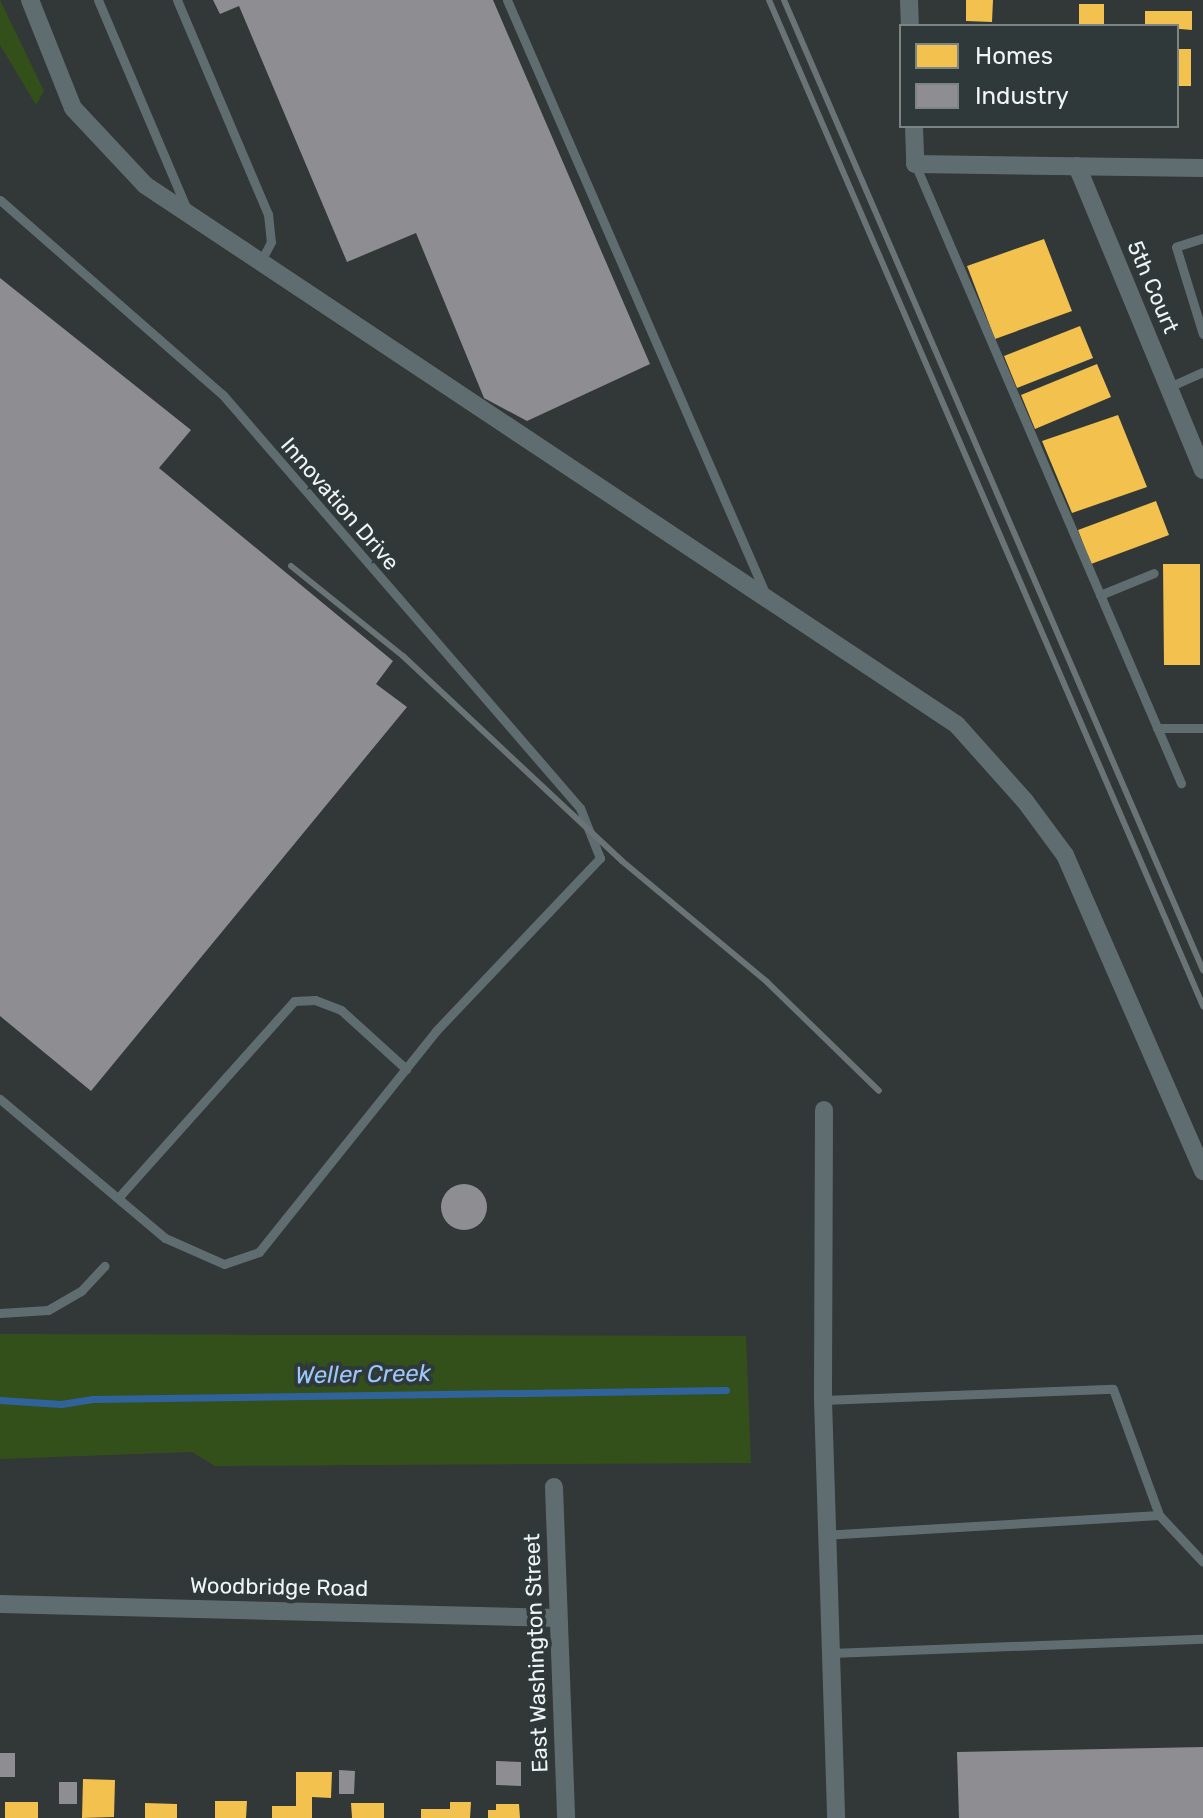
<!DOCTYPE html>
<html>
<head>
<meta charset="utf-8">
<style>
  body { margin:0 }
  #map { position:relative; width:1203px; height:1818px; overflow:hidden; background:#323737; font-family:Rubik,sans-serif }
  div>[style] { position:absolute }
  .green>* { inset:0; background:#33501b }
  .homes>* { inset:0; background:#f2c14e }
  .industry>* { inset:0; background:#8d8d92 }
  .round { border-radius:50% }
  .stream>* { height:7px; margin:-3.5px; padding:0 3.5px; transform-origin:3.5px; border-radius:3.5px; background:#30639c }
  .service>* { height:9px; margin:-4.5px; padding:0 4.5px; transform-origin:4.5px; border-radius:4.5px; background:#5f6d71 }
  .minor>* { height:18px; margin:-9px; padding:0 9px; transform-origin:9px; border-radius:9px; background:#5f6d71 }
  .rail>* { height:6px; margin:-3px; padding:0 3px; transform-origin:3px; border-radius:3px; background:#6a7376 }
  span { translate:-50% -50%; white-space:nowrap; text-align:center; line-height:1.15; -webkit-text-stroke:8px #303939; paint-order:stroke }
  .street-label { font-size:22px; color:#eff4f4 }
  .water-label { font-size:24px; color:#9cc7fb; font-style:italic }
  .legend { position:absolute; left:899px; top:24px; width:280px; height:104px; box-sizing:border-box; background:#303939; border:2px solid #7c8484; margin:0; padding:10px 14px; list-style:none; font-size:24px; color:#eff4f4 }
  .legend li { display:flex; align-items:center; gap:16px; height:40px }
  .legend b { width:40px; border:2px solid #7c8484 }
</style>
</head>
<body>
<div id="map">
  <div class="green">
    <div style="clip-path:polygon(0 0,44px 91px,36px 105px,0 45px)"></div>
    <div style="clip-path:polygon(0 1334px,746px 1336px,751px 1463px,215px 1466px,192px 1452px,0 1459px)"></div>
  </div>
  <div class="homes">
    <div style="clip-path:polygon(966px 0,993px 0,992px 22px,966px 21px)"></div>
    <div style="clip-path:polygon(1079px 4px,1104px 4px,1104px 26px,1079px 26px)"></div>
    <div style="clip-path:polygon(1145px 11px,1192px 11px,1192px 30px,1145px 26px)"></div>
    <div style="clip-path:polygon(1177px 49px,1191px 49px,1191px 86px,1177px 86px)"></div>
    <div style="clip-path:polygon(1044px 239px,1072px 311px,995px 339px,967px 266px)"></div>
    <div style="clip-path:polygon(1080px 326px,1093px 358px,1017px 388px,1004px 356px)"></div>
    <div style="clip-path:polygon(1097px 364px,1111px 397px,1035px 429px,1021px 395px)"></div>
    <div style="clip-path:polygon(1118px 415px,1147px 487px,1072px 513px,1042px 441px)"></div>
    <div style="clip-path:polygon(1156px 501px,1169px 535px,1091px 564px,1078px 530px)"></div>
    <div style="clip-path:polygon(1163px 564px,1200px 564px,1200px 665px,1164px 665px)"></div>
    <div style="clip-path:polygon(296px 1772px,332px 1772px,331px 1798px,312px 1797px,312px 1818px,272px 1818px,272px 1806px,296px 1806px)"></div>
    <div style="clip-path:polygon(83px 1779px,115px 1780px,114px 1817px,82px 1818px)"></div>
    <div style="clip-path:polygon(215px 1801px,247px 1801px,246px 1818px,215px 1818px)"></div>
    <div style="clip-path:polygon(5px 1802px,38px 1802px,38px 1818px,5px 1818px)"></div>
    <div style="clip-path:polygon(450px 1802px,471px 1802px,470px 1818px,421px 1818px,421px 1809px,450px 1809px)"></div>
    <div style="clip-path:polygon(145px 1803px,177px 1804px,177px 1818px,145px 1818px)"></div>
    <div style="clip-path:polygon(351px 1803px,384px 1803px,384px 1818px,352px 1818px)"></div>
    <div style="clip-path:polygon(496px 1804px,519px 1804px,520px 1818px,488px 1818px,488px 1810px,496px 1810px)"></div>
  </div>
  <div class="industry">
    <div style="clip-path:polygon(213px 0,493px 0,650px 364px,527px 421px,484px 398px,416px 233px,347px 262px,239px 6px,220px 14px)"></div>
    <div style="clip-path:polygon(0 278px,191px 430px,159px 468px,393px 661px,376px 684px,407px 707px,91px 1091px,0 1016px)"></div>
    <div class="round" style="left:441px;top:1184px;width:46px;height:46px"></div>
    <div style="clip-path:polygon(1203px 1747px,1203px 1818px,959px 1818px,957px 1752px)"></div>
    <div style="clip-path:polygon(0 1753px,15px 1753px,15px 1777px,0 1777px)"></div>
    <div style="clip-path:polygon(496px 1761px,521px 1762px,521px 1786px,496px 1785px)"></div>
    <div style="clip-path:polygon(339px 1770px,355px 1771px,354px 1794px,339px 1794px)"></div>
    <div style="clip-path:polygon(59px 1782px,77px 1782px,77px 1804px,59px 1804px)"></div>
  </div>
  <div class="stream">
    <div style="left:0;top:1400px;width:61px;rotate:3.8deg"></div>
    <div style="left:61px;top:1404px;width:32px;rotate:-9deg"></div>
    <div style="left:93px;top:1399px;width:633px;rotate:-0.81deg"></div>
  </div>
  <div class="service">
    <div style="left:98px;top:0;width:228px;rotate:67deg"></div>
    <div style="left:177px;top:0;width:233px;rotate:67deg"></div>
    <div style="left:268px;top:214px;width:28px;rotate:84deg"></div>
    <div style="left:271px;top:242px;width:21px;rotate:118deg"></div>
    <div style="left:507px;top:0;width:649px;rotate:66.48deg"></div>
    <div style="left:915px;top:164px;width:674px;rotate:66.75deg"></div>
    <div style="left:0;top:200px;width:296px;rotate:41.2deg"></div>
    <div style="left:223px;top:395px;width:546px;rotate:49.16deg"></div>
    <div style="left:580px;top:808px;width:54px;rotate:68.2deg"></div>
    <div style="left:600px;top:858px;width:238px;rotate:133.5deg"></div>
    <div style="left:436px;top:1031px;width:283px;rotate:128.7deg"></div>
    <div style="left:259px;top:1252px;width:37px;rotate:161deg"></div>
    <div style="left:224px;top:1264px;width:64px;rotate:-156.2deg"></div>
    <div style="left:165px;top:1238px;width:216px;rotate:-139.9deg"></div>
    <div style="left:1203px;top:238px;width:28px;rotate:162deg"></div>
    <div style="left:1176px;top:247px;width:91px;rotate:72.8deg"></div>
    <div style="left:1169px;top:387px;width:37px;rotate:-24deg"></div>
    <div style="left:1100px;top:595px;width:58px;rotate:-22.2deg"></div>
    <div style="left:1157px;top:728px;width:46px"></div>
    <div style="left:118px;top:1198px;width:264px;rotate:-48.2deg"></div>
    <div style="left:294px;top:1001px;width:21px;rotate:-3deg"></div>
    <div style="left:315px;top:1000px;width:28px;rotate:21deg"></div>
    <div style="left:341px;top:1010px;width:88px;rotate:42.2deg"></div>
    <div style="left:0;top:1313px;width:48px;rotate:-3.6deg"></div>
    <div style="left:48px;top:1310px;width:39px;rotate:-30deg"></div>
    <div style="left:82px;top:1290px;width:33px;rotate:-47deg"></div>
    <div style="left:823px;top:1400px;width:290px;rotate:-2.2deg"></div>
    <div style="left:1113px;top:1389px;width:134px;rotate:69.9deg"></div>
    <div style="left:1159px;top:1515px;width:333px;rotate:176.6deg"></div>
    <div style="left:1159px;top:1515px;width:64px;rotate:46.9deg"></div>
    <div style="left:831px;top:1653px;width:372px;rotate:-2.2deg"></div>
  </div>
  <div class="minor">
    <div style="left:30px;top:0;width:116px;rotate:68.3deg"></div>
    <div style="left:73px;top:108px;width:105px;rotate:46.9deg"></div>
    <div style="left:145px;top:185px;width:975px;rotate:33.62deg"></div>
    <div style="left:957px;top:725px;width:102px;rotate:48.2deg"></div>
    <div style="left:1025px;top:801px;width:67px;rotate:53.5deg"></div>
    <div style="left:1065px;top:855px;width:345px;rotate:66.4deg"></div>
    <div style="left:909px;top:0;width:26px;rotate:88deg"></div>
    <div style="left:914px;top:126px;width:38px;rotate:88deg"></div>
    <div style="left:915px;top:164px;width:288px;rotate:0.8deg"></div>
    <div style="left:1077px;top:166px;width:329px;rotate:67.5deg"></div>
    <div style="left:824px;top:1110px;width:290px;rotate:90.2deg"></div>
    <div style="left:823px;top:1400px;width:418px;rotate:88.2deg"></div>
    <div style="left:554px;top:1487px;width:331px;rotate:87.9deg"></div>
    <div style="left:0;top:1604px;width:557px;rotate:1.44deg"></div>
  </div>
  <div class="rail">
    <div style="left:769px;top:0;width:1096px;rotate:66.66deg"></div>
    <div style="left:784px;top:0;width:1057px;rotate:66.64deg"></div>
    <div style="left:291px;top:566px;width:144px;rotate:38.8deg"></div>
    <div style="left:403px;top:656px;width:300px;rotate:43.1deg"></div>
    <div style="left:622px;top:861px;width:189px;rotate:39.8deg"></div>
    <div style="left:767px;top:982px;width:156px;rotate:44.2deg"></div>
  </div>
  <div class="street-label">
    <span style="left:1153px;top:287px;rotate:67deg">5th Court</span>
    <span style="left:340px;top:504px;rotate:49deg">Innovation Drive</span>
    <span style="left:279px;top:1587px;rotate:1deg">Woodbridge Road</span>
    <span style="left:536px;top:1653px;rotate:-92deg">East Washington Street</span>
  </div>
  <div class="water-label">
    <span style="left:363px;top:1375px;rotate:-1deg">Weller Creek</span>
  </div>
  <ul class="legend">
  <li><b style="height:22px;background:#f2c14e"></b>Homes</li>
  <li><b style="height:22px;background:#8d8d92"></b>Industry</li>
  </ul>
</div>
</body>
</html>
